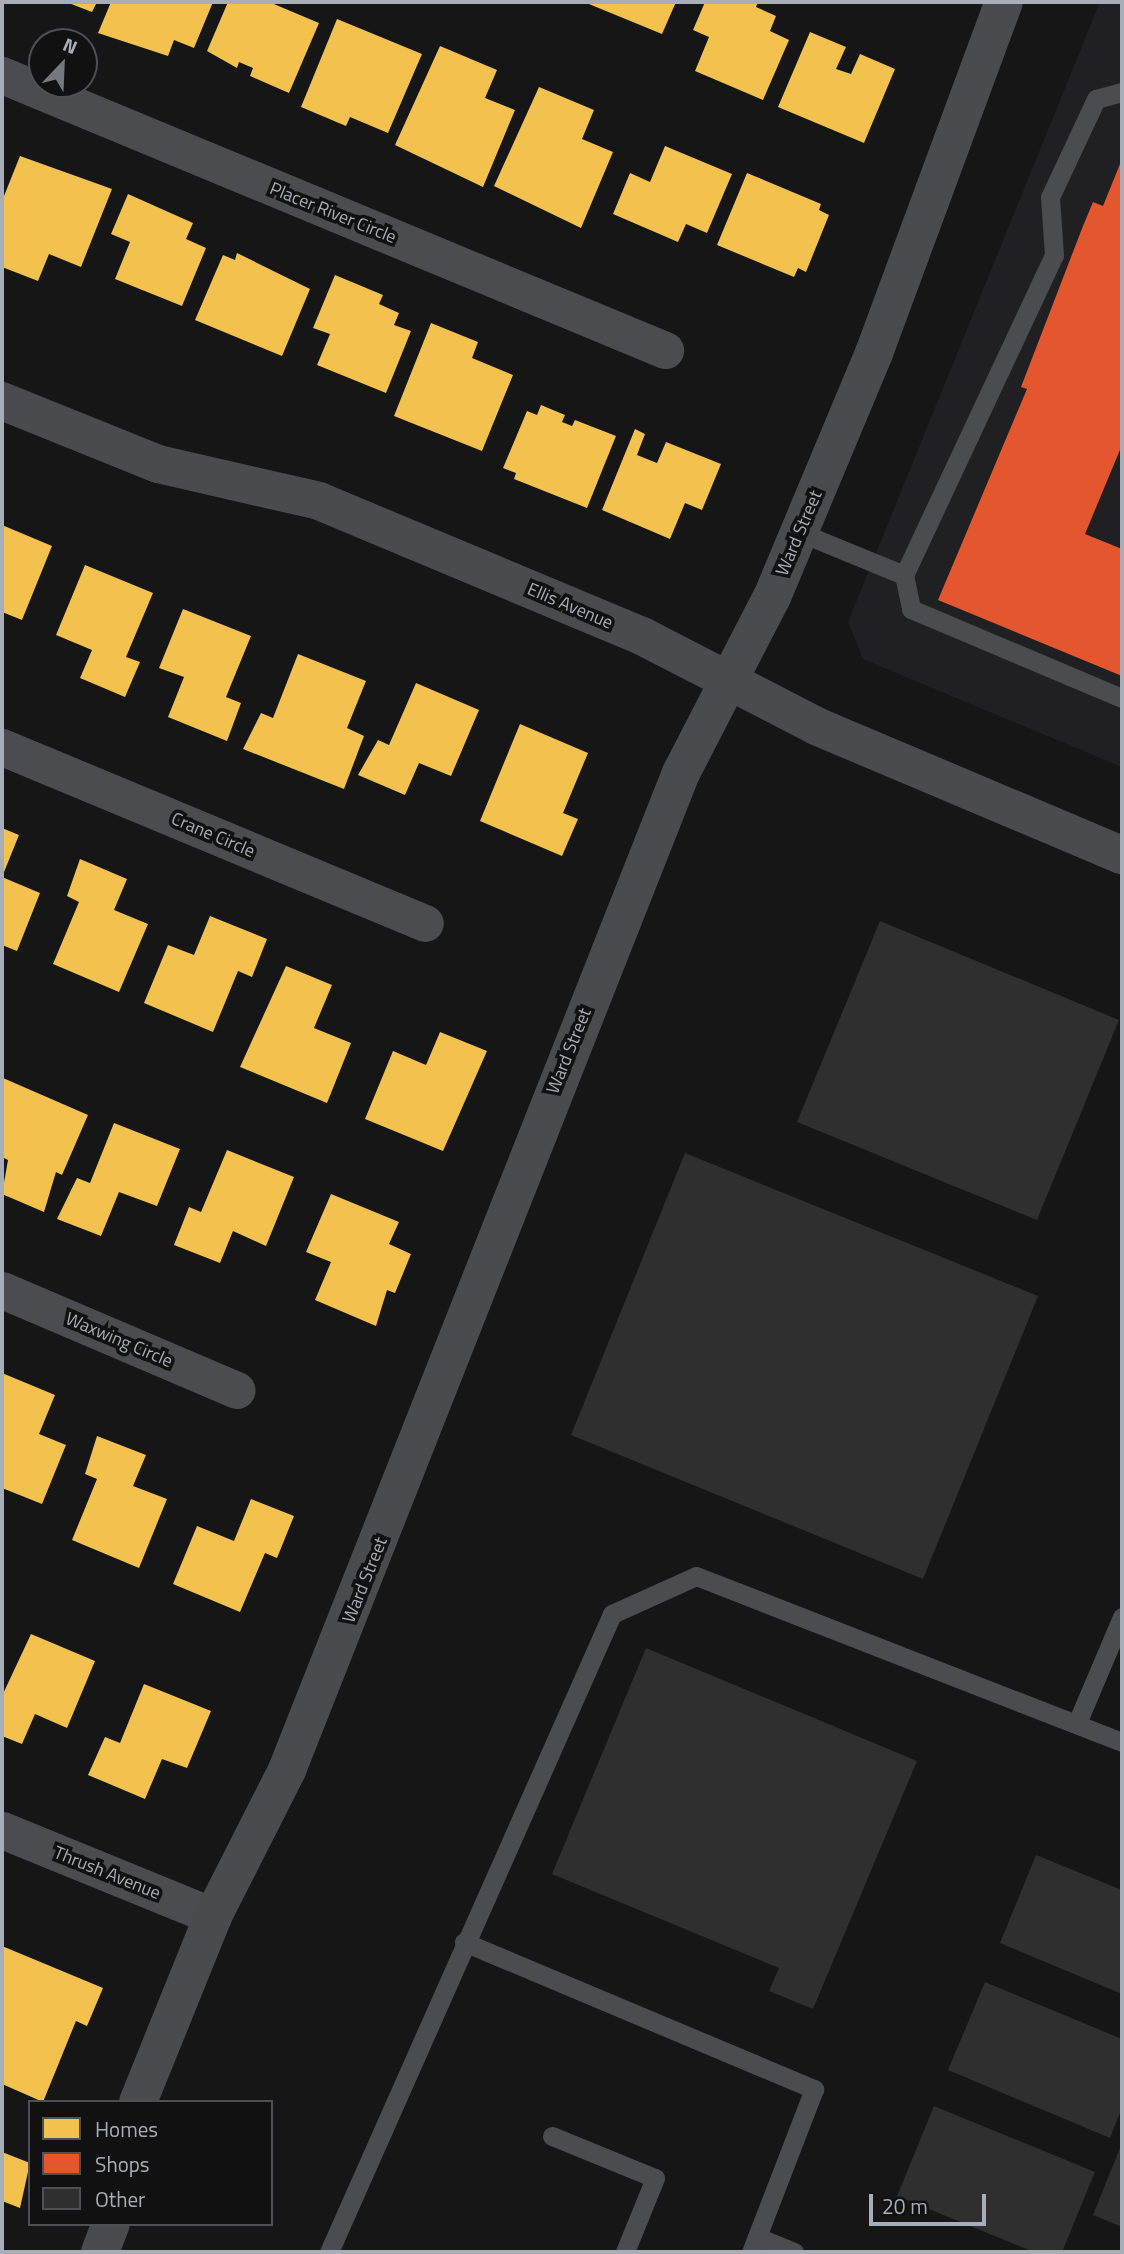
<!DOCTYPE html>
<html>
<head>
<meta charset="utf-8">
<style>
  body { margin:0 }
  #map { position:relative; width:1124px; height:2254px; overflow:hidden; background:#161617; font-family:"Titillium Web",sans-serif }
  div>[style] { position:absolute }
  .built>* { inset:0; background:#202022 }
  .homes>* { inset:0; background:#f2c14e }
  .shops>* { inset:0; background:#e4572e }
  .building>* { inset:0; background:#2f2f30 }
  .lane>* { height:19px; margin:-9.5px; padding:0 9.5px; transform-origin:9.5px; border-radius:9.5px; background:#4b4c4f }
  .street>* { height:37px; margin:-18.5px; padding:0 18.5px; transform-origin:18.5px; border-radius:18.5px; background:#4b4c4f }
  .secondary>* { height:38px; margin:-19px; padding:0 19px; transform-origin:19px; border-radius:19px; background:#4a4b4d }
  span { translate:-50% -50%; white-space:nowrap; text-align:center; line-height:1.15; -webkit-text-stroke:7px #111112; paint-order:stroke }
  .street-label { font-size:18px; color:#a8aeb7 }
  .frame { position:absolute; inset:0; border:4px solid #a8aeb7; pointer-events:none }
  .legend { position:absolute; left:28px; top:2100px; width:245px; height:126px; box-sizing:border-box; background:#111112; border:2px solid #4d5054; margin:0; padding:9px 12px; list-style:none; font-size:21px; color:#a8aeb7 }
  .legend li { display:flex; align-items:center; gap:14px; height:35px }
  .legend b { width:35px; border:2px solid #4d5054 }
  .north { position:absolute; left:28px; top:28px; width:70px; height:70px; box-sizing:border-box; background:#111112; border:2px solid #4d5054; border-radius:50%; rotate:23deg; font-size:19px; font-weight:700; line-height:28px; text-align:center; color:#a8aeb7 }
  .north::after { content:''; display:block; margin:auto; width:24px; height:32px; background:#75797f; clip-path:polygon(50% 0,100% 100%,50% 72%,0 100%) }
  .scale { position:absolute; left:869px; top:2194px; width:117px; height:32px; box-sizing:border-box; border:4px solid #a8aeb7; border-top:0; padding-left:9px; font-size:21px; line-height:24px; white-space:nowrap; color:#a8aeb7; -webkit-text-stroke:5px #111112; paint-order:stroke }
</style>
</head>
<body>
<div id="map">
  <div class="built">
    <div style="clip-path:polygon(1100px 2px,1122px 2px,1122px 767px,863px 659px,848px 622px)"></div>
  </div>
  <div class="homes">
    <div style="clip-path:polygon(66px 2px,97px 2px,92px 12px)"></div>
    <div style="clip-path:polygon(111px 2px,213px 2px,194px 48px,174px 40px,168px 56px,98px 33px)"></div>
    <div style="clip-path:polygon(228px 2px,269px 2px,319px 23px,289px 93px,250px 76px,253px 68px,239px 62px,237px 68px,207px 51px)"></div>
    <div style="clip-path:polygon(584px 2px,676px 2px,662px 34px)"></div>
    <div style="clip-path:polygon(705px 2px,758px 2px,756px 7px,776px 16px,770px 31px,789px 40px,763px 100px,695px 71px,709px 37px,693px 30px)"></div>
    <div style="clip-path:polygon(337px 19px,422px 54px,388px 133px,350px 117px,346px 126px,301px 107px)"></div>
    <div style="clip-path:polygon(810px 32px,846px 47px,836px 69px,851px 74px,860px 54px,895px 69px,864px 143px,778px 107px)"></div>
    <div style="clip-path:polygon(440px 46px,497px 70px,485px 98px,515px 110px,483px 187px,395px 145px)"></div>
    <div style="clip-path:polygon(539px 87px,594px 110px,582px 139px,613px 152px,581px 228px,494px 186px)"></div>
    <div style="clip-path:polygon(665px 146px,732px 174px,707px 233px,686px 224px,678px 242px,613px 214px,630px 173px,650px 182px)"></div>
    <div style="clip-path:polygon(20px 156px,112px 189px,81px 267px,49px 254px,38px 281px,2px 267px,2px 201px)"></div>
    <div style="clip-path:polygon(747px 173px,821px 204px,819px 210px,829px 215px,806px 272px,798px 268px,794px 277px,717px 245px)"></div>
    <div style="clip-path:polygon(128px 194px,193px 223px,186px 239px,206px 248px,182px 306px,115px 279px,130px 242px,111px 234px)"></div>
    <div style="clip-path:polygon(237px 253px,310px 289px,282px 356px,195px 320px,223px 255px,235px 260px)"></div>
    <div style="clip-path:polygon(335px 275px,383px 295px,379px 304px,399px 313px,394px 325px,411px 331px,386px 393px,317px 365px,330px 334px,313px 328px)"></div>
    <div style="clip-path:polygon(431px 323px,478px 342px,472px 358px,513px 375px,482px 451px,394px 416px)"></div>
    <div style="clip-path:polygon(541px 405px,565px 415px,562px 422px,572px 426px,575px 420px,616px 436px,587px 508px,514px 479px,516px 473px,503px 468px,527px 411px,537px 415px)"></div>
    <div style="clip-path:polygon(635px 429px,645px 434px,637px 455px,657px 463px,666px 442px,721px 464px,702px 510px,685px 503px,670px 539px,602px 510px)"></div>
    <div style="clip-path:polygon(2px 525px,52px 546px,22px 620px,2px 612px)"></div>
    <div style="clip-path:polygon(85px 565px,153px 593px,126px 657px,140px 662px,125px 697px,80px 678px,92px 650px,56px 635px)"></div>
    <div style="clip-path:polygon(183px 609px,251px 636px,226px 697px,241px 703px,227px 741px,168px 717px,184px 677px,159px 668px)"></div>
    <div style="clip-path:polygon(298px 654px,366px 681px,347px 728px,364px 736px,344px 789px,243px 749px,261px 713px,273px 718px)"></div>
    <div style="clip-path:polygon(416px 683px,479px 710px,451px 776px,419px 763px,405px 795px,358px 775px,378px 740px,389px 745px)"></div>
    <div style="clip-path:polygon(520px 724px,588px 753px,563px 813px,578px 819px,562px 856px,480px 821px)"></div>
    <div style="clip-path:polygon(2px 828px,19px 835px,2px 877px,40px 893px,17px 951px,2px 945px)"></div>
    <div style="clip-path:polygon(80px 859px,127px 879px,114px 910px,148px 924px,119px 992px,53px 964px,79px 902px,67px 896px)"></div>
    <div style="clip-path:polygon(210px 916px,267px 939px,252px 977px,238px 971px,213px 1032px,144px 1003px,168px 945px,194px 955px)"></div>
    <div style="clip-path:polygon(286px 966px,332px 985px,314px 1028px,351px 1043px,327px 1103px,240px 1067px)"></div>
    <div style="clip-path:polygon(440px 1032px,487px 1051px,443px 1151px,365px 1119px,393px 1051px,426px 1065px)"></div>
    <div style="clip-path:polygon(3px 1078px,88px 1115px,62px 1175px,56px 1172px,44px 1212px,2px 1194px,8px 1160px,2px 1157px)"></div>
    <div style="clip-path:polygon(114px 1123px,180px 1149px,157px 1206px,119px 1192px,101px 1236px,57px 1219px,77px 1178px,90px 1183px)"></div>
    <div style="clip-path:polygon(227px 1150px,294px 1177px,266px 1246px,233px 1231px,220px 1263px,174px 1245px,189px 1207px,201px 1212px)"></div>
    <div style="clip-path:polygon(331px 1194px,399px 1222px,389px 1244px,411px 1254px,395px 1293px,387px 1290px,376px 1326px,315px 1300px,331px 1262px,306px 1252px)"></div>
    <div style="clip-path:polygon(2px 1373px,55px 1395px,39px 1434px,66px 1445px,42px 1504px,2px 1488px)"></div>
    <div style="clip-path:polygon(97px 1436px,146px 1455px,133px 1486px,167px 1499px,139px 1568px,72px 1540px,97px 1479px,85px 1474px)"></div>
    <div style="clip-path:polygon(251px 1499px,294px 1516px,277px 1558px,265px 1553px,240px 1612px,173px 1584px,197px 1526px,234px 1541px)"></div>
    <div style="clip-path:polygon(31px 1634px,95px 1661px,67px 1728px,35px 1714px,22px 1744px,2px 1736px,2px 1696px)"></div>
    <div style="clip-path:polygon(144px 1684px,211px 1711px,187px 1768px,162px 1759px,145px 1799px,88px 1775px,105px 1737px,120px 1743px)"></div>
    <div style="clip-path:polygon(2px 1946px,103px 1988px,87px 2026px,76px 2021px,43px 2102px,2px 2084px)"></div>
    <div style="clip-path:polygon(2px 2152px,30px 2163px,20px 2208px,2px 2201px)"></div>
  </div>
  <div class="shops">
    <div style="clip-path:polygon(1122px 159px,1122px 445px,1085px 534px,1122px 549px,1122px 676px,938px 600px,1027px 389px,1021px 387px,1083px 226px,1093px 202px,1103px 206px)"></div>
  </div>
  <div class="building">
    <div style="clip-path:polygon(880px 921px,1119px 1020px,1037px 1220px,797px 1122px)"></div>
    <div style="clip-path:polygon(685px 1153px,1038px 1296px,923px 1579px,571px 1435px)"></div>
    <div style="clip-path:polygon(646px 1648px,917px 1761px,813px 2009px,769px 1991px,779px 1968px,552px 1874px)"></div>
    <div style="clip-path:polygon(1036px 1855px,1122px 1890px,1122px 1994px,1000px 1943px)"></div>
    <div style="clip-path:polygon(985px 1982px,1122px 2039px,1122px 2108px,1110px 2138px,948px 2070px)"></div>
    <div style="clip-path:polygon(934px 2106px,1095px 2172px,1062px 2252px,1034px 2252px,897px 2196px)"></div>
    <div style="clip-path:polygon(1122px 2143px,1122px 2227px,1093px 2215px)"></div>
  </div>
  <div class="lane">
    <div style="left:1122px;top:92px;width:27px;rotate:165deg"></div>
    <div style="left:1096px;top:99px;width:108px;rotate:115.1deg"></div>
    <div style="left:1050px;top:197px;width:58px;rotate:86.1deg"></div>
    <div style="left:1054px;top:255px;width:353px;rotate:115.1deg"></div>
    <div style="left:904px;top:575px;width:35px;rotate:78deg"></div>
    <div style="left:911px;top:609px;width:229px;rotate:22.9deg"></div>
    <div style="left:799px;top:532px;width:113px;rotate:22.3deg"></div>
    <div style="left:1077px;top:1723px;width:115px;rotate:-67deg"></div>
    <div style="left:464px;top:1942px;width:380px;rotate:22.8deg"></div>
    <div style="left:814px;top:2089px;width:175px;rotate:111.1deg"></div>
    <div style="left:552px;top:2136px;width:111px;rotate:22.2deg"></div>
    <div style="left:655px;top:2178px;width:80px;rotate:112.1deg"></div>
    <div style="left:757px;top:2237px;width:40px;rotate:22deg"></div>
    <div style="left:329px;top:2252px;width:698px;rotate:-66.08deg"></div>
    <div style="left:612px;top:1614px;width:92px;rotate:-24.3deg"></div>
    <div style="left:696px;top:1576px;width:457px;rotate:21.3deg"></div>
  </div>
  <div class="street">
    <div style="left:2px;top:75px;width:718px;rotate:22.53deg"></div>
    <div style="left:2px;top:747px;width:458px;rotate:22.6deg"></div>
    <div style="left:2px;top:1290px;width:255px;rotate:23.1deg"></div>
    <div style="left:2px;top:1830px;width:228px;rotate:22.2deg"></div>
  </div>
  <div class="secondary">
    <div style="left:2px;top:401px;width:168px;rotate:22deg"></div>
    <div style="left:158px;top:464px;width:165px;rotate:12.9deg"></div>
    <div style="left:319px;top:501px;width:350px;rotate:22.7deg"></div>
    <div style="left:642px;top:636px;width:196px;rotate:27.3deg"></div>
    <div style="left:816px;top:726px;width:332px;rotate:22.9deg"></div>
    <div style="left:138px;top:2102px;width:201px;rotate:-68deg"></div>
    <div style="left:213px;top:1916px;width:164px;rotate:-63.1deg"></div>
    <div style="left:287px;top:1770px;width:1072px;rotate:-68.44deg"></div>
    <div style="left:681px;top:773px;width:198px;rotate:-62.7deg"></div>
    <div style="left:772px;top:597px;width:264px;rotate:-67.3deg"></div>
    <div style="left:874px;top:353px;width:374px;rotate:-69.7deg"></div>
    <div style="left:100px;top:2252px;width:30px;rotate:-69deg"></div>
  </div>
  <div class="street-label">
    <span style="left:333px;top:213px;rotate:22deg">Placer River Circle</span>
    <span style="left:799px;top:533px;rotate:-67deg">Ward Street</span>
    <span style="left:570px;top:606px;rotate:23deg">Ellis Avenue</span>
    <span style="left:213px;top:835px;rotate:23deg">Crane Circle</span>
    <span style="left:569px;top:1051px;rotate:-68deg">Ward Street</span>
    <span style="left:119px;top:1340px;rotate:23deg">Waxwing Circle</span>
    <span style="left:365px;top:1580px;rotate:-68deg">Ward Street</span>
    <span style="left:107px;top:1873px;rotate:22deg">Thrush Avenue</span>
  </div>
  <div class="frame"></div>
  <ul class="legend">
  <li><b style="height:19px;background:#f2c14e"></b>Homes</li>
  <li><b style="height:19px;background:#e4572e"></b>Shops</li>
  <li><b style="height:19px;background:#2f2f30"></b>Other</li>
  </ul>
  <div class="north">N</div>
  <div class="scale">20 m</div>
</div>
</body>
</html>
